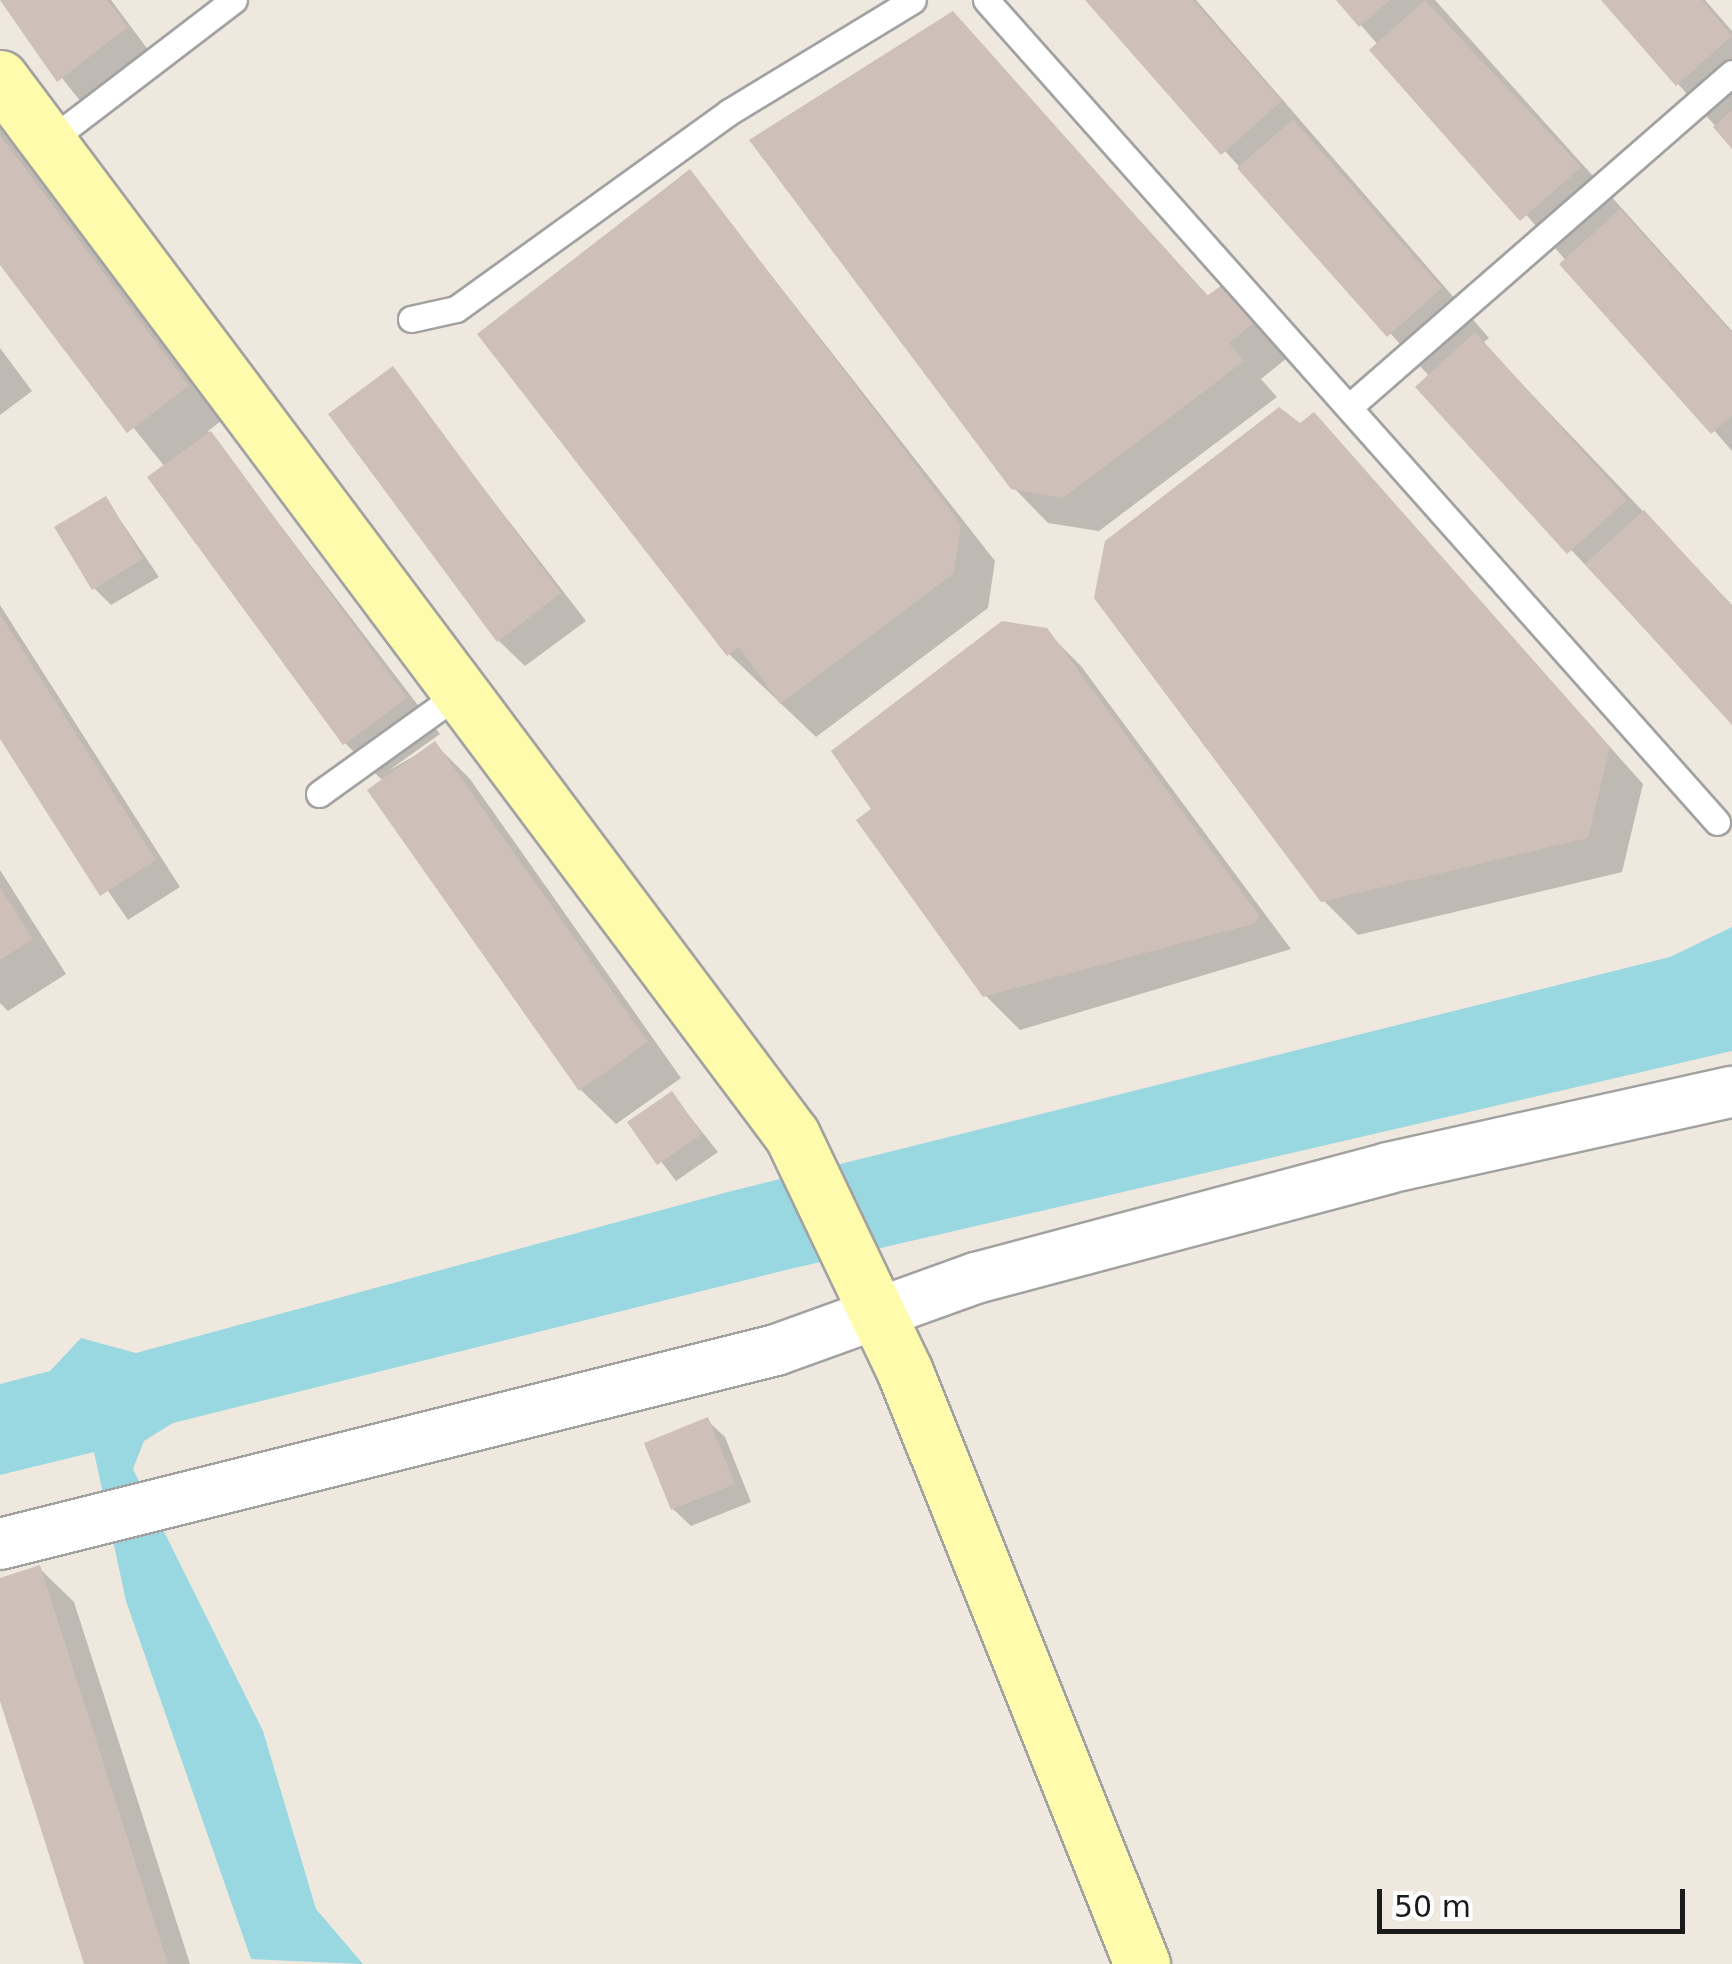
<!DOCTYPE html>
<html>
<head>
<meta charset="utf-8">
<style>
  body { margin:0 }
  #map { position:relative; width:1732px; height:1964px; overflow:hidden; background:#eee8df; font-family:"DejaVu Sans",sans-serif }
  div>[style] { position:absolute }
  .water>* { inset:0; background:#9ad8e1 }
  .shadow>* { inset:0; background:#0003 }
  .building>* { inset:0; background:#cebfb8 }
  .roads { filter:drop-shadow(2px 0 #a2a2a2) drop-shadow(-2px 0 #a2a2a2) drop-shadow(0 2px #a2a2a2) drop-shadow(0 -2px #a2a2a2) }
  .lane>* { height:25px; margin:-12.5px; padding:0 12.5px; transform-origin:12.5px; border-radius:12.5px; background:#fff }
  .street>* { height:50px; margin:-25px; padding:0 25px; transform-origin:25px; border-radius:25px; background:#fff }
  .secondary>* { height:55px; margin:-27.5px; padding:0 27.5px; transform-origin:27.5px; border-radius:27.5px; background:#fffbac }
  span { translate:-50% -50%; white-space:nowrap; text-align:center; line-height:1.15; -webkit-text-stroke:10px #fff; paint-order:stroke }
  .scale { position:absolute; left:1377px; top:1889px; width:308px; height:45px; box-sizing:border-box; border:5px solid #1b1b1b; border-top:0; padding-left:12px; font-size:30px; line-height:35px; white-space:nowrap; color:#1b1b1b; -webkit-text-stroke:8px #fff; paint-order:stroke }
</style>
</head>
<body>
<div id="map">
  <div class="water">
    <div style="clip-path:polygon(1732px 927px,1732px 1051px,790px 1269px,173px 1423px,144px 1441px,133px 1469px,263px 1731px,316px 1909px,363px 1964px,251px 1959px,126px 1601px,94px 1452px,0 1475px,0 1384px,50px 1371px,81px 1338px,136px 1353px,724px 1193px,1670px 957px)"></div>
  </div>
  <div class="shadow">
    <div style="clip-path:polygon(0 0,111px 0,152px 55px,85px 107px)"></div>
    <div style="clip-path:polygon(1088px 0,1196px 0,1489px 338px,1483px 343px,1732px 605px,1732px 722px,1419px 387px,1430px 377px)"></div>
    <div style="clip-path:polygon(1339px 0,1435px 0,1732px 331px,1732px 451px)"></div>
    <div style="clip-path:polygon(1604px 0,1705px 0,1732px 31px,1732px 145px)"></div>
    <div style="clip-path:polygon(953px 14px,1209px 297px,1222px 288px,1287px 358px,1261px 379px,1277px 397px,1099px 531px,1048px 523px,1013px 487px)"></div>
    <div style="clip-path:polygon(0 128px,221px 421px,208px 431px,440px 734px,388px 771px,435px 744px,470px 779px,681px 1078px,616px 1124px,581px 1090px,370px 790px,383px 781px,345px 743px,165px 467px,0 261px)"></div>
    <div style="clip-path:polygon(690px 172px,995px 561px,988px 608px,816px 737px,729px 654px)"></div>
    <div style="clip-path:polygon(0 348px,32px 391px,0 415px)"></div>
    <div style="clip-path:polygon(392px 370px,586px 621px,525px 666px,498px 640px)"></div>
    <div style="clip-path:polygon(1314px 415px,1643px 784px,1622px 872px,1358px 935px,1323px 900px)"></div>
    <div style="clip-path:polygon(106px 499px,159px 577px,111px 605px,94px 588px)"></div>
    <div style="clip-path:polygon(0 605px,180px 887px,128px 920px,0 734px)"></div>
    <div style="clip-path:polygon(1045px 630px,1081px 666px,1291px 949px,1020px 1030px,985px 995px,874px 809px)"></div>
    <div style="clip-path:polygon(0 870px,66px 974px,8px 1011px,0 1003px)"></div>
    <div style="clip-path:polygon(672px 1094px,718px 1152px,676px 1181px,631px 1122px)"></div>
    <div style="clip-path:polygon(707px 1420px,725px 1437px,751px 1502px,691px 1526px,673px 1509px)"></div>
    <div style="clip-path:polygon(39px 1568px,74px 1602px,190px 1964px,87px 1964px,0 1692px,0 1580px)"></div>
  </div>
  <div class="building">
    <div style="clip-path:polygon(0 0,107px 0,128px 27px,57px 82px)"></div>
    <div style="clip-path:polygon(1085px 0,1193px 0,1282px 101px,1221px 155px)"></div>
    <div style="clip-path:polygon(1336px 0,1390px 0,1359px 27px)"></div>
    <div style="clip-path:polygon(1425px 0,1581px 167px,1520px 221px,1369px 50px)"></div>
    <div style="clip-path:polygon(1601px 0,1702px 0,1732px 36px,1676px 86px)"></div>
    <div style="clip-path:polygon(953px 11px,1207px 296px,1222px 285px,1255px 322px,1229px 343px,1244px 361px,1063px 498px,1011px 489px,749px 140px)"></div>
    <div style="clip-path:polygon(1732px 110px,1732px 149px,1713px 127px)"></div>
    <div style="clip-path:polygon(1293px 119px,1442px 288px,1387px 337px,1237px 168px)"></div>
    <div style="clip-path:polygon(0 135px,189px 386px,127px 433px,0 265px)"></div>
    <div style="clip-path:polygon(690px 169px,961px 524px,954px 573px,780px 704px,739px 647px,727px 656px,477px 334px)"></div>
    <div style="clip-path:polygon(1620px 209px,1732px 333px,1732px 416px,1711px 434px,1559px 264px)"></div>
    <div style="clip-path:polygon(1475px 332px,1627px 500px,1567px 554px,1415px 387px)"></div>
    <div style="clip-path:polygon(393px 366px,561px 593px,497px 642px,328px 414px)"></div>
    <div style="clip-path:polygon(1279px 407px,1300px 423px,1314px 412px,1610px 747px,1588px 838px,1321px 902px,1094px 598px,1105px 541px)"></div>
    <div style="clip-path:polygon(211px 431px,407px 698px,343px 745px,147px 477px)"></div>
    <div style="clip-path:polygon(106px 496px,143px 559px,92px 590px,54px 527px)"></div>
    <div style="clip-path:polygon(1644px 510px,1732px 606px,1732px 725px,1585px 564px)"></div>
    <div style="clip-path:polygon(0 614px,156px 860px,100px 896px,0 739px)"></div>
    <div style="clip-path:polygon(1002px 621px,1047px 628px,1259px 915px,1256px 923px,983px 997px,856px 820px,871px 809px,831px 751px)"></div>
    <div style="clip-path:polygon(435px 741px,648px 1042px,579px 1091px,367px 790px)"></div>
    <div style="clip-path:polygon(0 887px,33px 939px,0 960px)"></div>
    <div style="clip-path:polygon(672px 1091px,702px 1134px,657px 1165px,627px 1122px)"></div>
    <div style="clip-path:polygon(708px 1417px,735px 1484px,671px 1510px,644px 1443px)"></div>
    <div style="clip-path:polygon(40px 1565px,168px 1964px,84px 1964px,0 1701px,0 1578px)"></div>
  </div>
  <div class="roads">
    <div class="lane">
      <div style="left:986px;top:0;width:1100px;rotate:48.35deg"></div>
      <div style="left:48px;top:142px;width:234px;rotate:-37.4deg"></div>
      <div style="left:411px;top:319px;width:46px;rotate:-12.5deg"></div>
      <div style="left:456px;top:309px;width:337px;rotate:-35.8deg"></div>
      <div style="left:729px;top:112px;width:215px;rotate:-31.3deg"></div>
      <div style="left:1349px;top:407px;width:508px;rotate:-41.09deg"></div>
      <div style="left:319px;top:794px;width:175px;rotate:-35.7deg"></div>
    </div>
    <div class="street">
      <div style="left:0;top:1544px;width:800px;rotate:-14.04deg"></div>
      <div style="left:776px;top:1350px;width:213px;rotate:-19.8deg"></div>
      <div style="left:976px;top:1278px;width:426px;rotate:-14.9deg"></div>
      <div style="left:1388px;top:1168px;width:352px;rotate:-12.5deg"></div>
    </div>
    <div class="secondary">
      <div style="left:0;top:78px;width:1321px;rotate:53.16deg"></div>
      <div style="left:792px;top:1135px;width:263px;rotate:64.5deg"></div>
      <div style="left:905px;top:1372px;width:638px;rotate:68.18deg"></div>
    </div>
  </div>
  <div class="scale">50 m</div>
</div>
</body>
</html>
